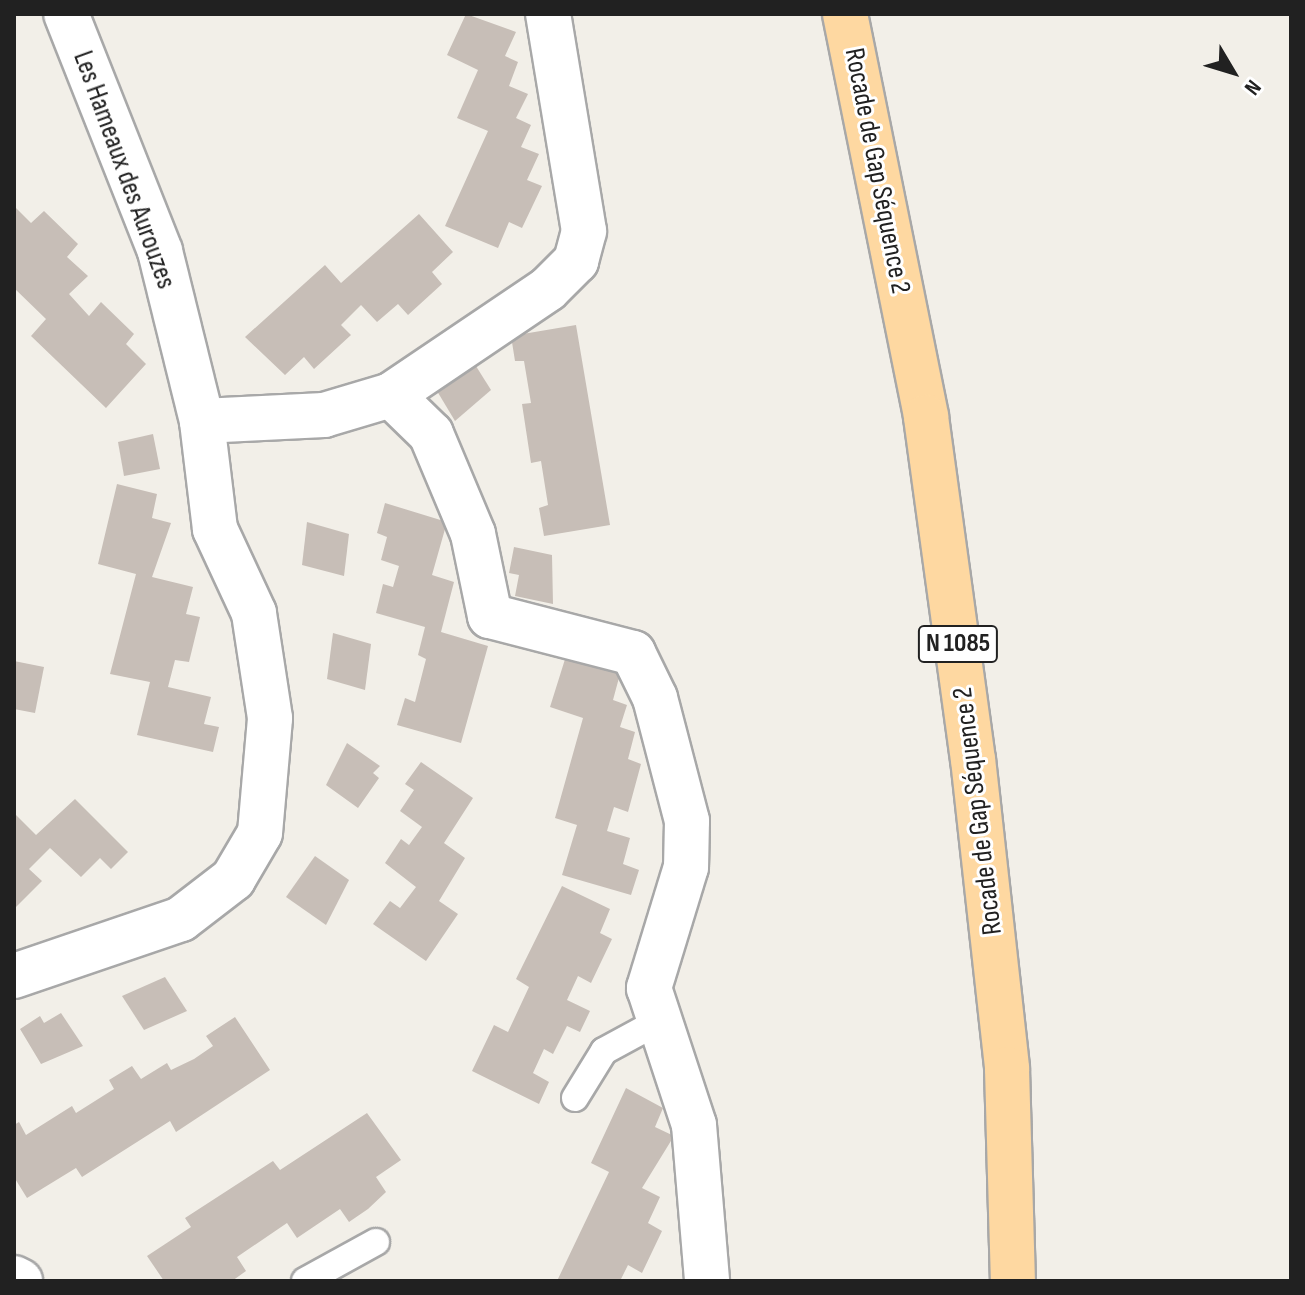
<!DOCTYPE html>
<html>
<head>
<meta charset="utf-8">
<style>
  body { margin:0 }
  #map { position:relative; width:1305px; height:1295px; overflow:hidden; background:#f2efe8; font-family:"Sofia Sans Condensed",sans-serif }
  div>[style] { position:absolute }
  .building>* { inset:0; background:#c7beb7 }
  .roads { filter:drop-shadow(2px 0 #a8a8a8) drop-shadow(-2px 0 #a8a8a8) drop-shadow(0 2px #a8a8a8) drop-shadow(0 -2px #a8a8a8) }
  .lane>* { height:26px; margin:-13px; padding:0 13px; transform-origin:13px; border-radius:13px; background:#fff }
  .street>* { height:44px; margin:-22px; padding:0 22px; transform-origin:22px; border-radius:22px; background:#fff }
  .primary>* { height:44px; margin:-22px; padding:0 22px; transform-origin:22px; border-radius:22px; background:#fed8a1 }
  span { translate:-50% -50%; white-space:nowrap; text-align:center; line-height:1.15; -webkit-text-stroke:6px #fff; paint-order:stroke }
  .shield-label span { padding:2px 6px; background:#fff; border:2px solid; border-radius:6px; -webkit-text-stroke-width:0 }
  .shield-label { font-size:26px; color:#212121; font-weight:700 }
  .street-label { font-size:28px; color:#212121 }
  .frame { position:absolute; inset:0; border:16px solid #212121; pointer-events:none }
  .north { position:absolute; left:1193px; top:32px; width:80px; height:80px; -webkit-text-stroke:6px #fff; paint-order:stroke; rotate:128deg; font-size:22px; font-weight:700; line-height:32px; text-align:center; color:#212121 }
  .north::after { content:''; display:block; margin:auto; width:28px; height:36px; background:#212121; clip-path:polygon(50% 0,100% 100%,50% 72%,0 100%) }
</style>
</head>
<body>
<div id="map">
  <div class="building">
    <div style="clip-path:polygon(466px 14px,516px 32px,505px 56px,518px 62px,509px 86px,528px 94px,516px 118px,531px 125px,521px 147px,539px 154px,527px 180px,542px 186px,522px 228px,509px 222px,498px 248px,445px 226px,488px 131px,457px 118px,478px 70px,447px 55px)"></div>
    <div style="clip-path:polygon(14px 206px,31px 223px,44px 211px,78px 244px,67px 257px,88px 276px,69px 294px,89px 316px,101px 302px,134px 334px,126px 344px,146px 364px,106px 408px,31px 336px,46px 319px,14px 288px)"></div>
    <div style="clip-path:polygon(419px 214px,453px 252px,432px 272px,442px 284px,408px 315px,398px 304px,377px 322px,361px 305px,341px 325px,351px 335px,314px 369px,304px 357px,285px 375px,245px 337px,325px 265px,341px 283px)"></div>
    <div style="clip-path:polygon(576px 325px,610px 525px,544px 536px,539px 508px,548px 505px,541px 461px,531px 463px,522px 404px,531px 403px,524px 361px,515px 361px,511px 336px)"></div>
    <div style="clip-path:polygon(469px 355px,491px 390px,455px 421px,434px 386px)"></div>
    <div style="clip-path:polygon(153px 434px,160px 469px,124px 476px,118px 442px)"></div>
    <div style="clip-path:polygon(117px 484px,157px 494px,152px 518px,171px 523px,152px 577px,193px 587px,186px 614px,200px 617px,189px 662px,175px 660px,168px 687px,211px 697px,204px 724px,219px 727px,213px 752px,137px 735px,150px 682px,110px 674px,136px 574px,98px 564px)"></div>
    <div style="clip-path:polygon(385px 503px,447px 522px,432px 575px,454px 582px,441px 632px,488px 646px,461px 743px,397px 725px,405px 698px,415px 702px,426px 659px,418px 655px,425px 627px,376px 613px,383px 584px,393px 587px,399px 566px,381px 560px,387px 537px,377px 533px)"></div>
    <div style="clip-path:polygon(307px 522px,349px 534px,344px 576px,302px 565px)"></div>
    <div style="clip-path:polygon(514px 547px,552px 555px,553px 604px,515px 596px,519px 575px,509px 573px)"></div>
    <div style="clip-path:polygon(333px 633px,371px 644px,365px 690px,327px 679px)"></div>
    <div style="clip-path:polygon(566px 656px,620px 674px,613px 700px,627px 705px,620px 727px,635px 732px,628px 759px,641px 764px,628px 812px,614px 807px,607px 831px,630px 838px,623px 864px,639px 870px,631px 895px,562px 875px,577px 825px,555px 818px,583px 718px,550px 707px)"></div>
    <div style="clip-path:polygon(14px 661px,44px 667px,35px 713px,14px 709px)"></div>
    <div style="clip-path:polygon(347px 743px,380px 766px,373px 773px,379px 778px,358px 808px,326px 785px)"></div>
    <div style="clip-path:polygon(421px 762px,473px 798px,444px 843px,465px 858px,439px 901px,458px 914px,426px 961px,373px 924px,390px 901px,400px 908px,416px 887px,385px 863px,401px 839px,409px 845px,422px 827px,400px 811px,414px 790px,405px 784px)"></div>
    <div style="clip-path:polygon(75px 799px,128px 852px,111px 869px,100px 858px,81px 877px,50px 848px,29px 869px,42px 881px,14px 909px,14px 813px,36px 835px)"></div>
    <div style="clip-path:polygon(315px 856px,349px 880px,326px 925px,286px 897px)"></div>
    <div style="clip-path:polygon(562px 886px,610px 909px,600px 933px,612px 939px,591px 983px,578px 976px,567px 1000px,590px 1011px,580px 1032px,567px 1026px,553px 1054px,544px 1049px,533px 1073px,549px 1082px,539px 1104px,472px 1071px,494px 1025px,508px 1032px,529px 987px,516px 979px)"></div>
    <div style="clip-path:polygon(165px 977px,187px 1011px,144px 1030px,122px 996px)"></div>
    <div style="clip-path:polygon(61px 1013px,83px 1046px,41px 1064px,20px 1029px,40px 1016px,44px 1023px)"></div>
    <div style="clip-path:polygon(235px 1017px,270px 1070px,176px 1132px,170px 1121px,82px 1177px,76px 1168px,27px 1198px,14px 1177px,14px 1125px,19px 1122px,26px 1135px,72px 1106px,76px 1113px,114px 1089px,109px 1080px,132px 1066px,141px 1079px,167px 1063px,171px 1070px,194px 1059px,213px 1046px,206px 1036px)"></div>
    <div style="clip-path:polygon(626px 1088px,663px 1108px,655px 1127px,674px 1136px,642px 1188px,660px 1197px,648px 1223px,662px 1231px,642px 1273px,628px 1265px,620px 1281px,557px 1281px,609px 1172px,591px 1163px)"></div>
    <div style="clip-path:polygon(367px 1113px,401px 1160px,376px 1177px,386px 1192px,368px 1209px,349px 1222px,340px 1209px,297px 1238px,287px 1223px,237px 1257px,246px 1271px,232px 1281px,164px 1281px,147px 1256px,191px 1227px,185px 1218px,273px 1161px,280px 1170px)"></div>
  </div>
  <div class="roads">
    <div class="lane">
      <div style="left:575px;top:1098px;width:55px;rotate:-58.3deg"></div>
      <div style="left:604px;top:1051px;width:65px;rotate:-28.5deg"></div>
      <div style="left:305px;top:1281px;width:81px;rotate:-28.8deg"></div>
    </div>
    <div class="street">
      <div style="left:391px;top:395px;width:56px;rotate:44.3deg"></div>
      <div style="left:431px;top:434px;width:108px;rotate:67.2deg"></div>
      <div style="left:473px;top:534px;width:84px;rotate:78.3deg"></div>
      <div style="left:490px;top:616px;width:148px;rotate:14.5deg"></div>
      <div style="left:633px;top:653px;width:50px;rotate:63.9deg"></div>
      <div style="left:655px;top:698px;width:127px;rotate:75.4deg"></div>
      <div style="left:687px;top:821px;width:46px;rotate:91.2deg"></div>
      <div style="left:686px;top:867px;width:127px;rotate:107deg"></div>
      <div style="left:649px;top:988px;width:144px;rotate:71.8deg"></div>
      <div style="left:694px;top:1125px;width:157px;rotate:85.2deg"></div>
      <div style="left:202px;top:421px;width:122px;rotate:-2.8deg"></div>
      <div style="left:324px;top:415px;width:70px;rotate:-16.6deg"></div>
      <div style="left:391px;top:395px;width:189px;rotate:-34deg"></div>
      <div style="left:548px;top:289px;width:40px;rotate:-45deg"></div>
      <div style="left:576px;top:261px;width:31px;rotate:-75deg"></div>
      <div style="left:584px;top:231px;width:220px;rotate:-99.4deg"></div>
      <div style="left:14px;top:976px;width:176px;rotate:-18.8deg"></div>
      <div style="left:181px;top:919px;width:66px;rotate:-37.6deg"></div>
      <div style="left:233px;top:879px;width:53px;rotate:-59.6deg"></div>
      <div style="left:260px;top:833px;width:115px;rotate:-85deg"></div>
      <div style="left:270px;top:718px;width:106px;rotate:-98.7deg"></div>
      <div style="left:254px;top:613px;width:93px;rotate:-114.9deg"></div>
      <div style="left:215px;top:529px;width:109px;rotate:-96.9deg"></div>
      <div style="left:202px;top:421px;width:175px;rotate:-103.9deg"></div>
      <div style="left:160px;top:251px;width:255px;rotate:-111.6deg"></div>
      <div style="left:14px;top:1278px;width:7px;rotate:27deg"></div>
    </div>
    <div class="primary">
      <div style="left:845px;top:14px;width:411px;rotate:78.6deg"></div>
      <div style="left:926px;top:417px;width:345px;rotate:82.2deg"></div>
      <div style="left:973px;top:759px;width:312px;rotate:83.7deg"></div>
      <div style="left:1007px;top:1069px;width:212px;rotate:88.4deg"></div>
    </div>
  </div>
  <div class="shield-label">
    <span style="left:958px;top:644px">N 1085</span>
  </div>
  <div class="street-label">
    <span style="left:124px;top:170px;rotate:70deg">Les Hameaux des Aurouzes</span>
    <span style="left:877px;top:171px;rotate:79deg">Rocade de Gap Séquence 2</span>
    <span style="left:978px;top:811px;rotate:-97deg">Rocade de Gap Séquence 2</span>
  </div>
  <div class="frame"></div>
  <div class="north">N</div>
</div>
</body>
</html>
